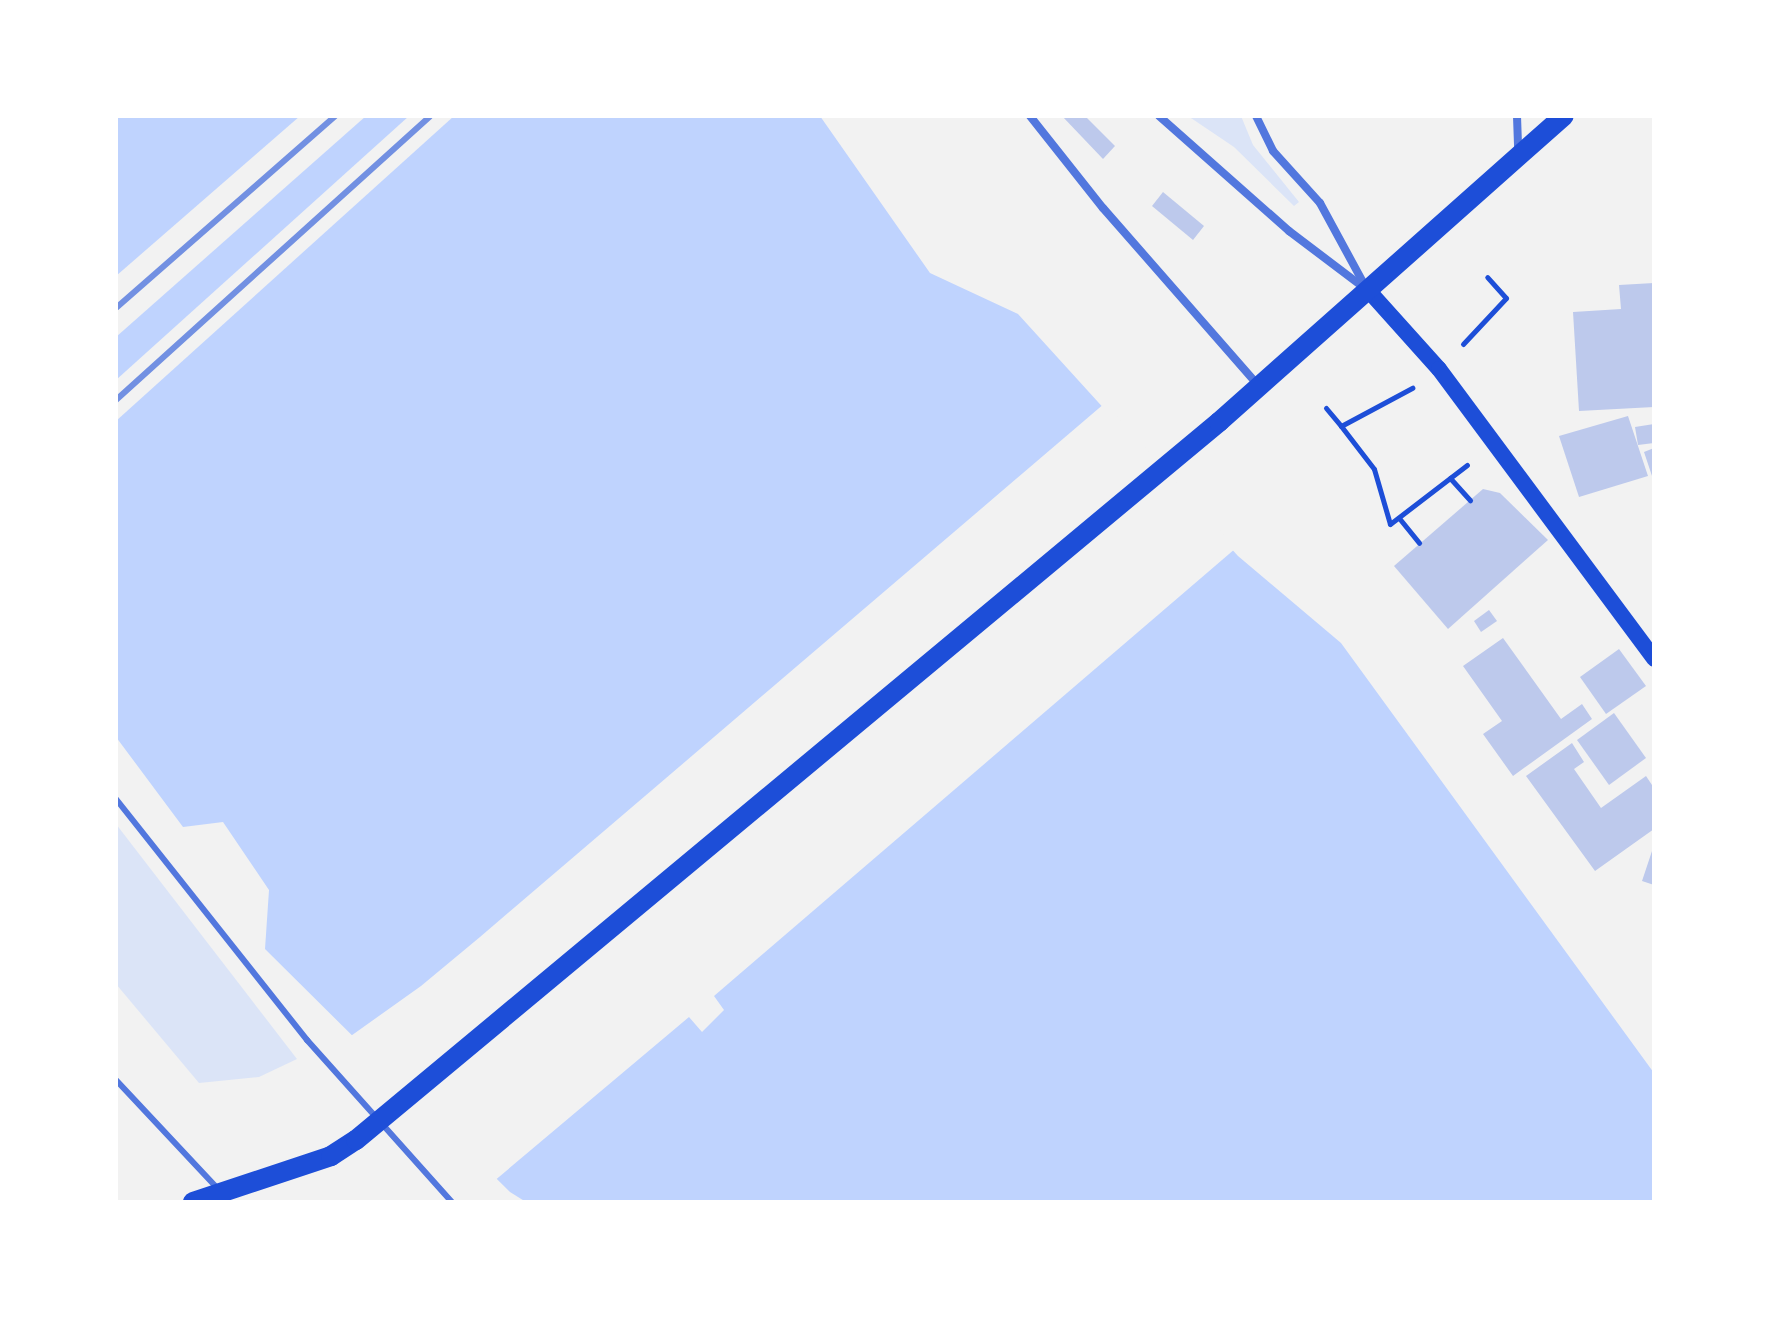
<!DOCTYPE html>
<html>
<head>
<meta charset="utf-8">
<style>
  body { margin:0 }
  #map { position:relative; width:1770px; height:1318px; overflow:hidden; background:#f2f2f2; font-family:"Open Sans",sans-serif }
  div>[style] { position:absolute }
  .green>* { inset:0; background:#dbe4f7 }
  .water>* { inset:0; background:#bfd3fe }
  .pier>* { inset:0; background:#f2f2f2 }
  .building>* { inset:0; background:#bdc9ec }
  .path>* { height:5px; margin:-2.5px; padding:0 2.5px; transform-origin:2.5px; border-radius:2.5px; background:#1d4ed8 }
  .service>* { height:6px; margin:-3px; padding:0 3px; transform-origin:3px; border-radius:3px; background:#5277de }
  .minor>* { height:8px; margin:-4px; padding:0 4px; transform-origin:4px; border-radius:4px; background:#5277de }
  .secondary>* { height:16px; margin:-8px; padding:0 8px; transform-origin:8px; border-radius:8px; background:#1d4ed8 }
  .primary>* { height:20px; margin:-10px; padding:0 10px; transform-origin:10px; border-radius:10px; background:#1d4ed8 }
  .rail>* { height:6px; margin:-3px; padding:0 3px; transform-origin:3px; border-radius:3px; background:#7290e2 }
  span { translate:-50% -50%; white-space:nowrap; text-align:center; line-height:1.15; -webkit-text-stroke:7px #fff; paint-order:stroke }
  .frame { position:absolute; inset:0; border:118px solid #fff; pointer-events:none }
</style>
</head>
<body>
<div id="map">
  <div class="green">
    <div style="clip-path:polygon(1188px 116px,1241px 116px,1253px 145px,1299px 202px,1294px 206px,1234px 147px)"></div>
    <div style="clip-path:polygon(116px 824px,297px 1059px,259px 1077px,199px 1083px,116px 984px)"></div>
  </div>
  <div class="water">
    <div style="clip-path:polygon(116px 116px,820px 116px,930px 273px,1018px 314px,1238px 556px,1341px 643px,1654px 1073px,1654px 1202px,526px 1202px,510px 1192px,265px 949px,269px 890px,223px 822px,183px 827px,116px 737px)"></div>
  </div>
  <div class="pier">
    <div style="clip-path:polygon(300px 116px,366px 116px,116px 337px,116px 276px)"></div>
    <div style="clip-path:polygon(409px 116px,454px 116px,116px 421px,116px 380px)"></div>
    <div style="clip-path:polygon(1105px 403px,1236px 548px,714px 996px,724px 1010px,702px 1032px,689px 1017px,493px 1182px,348px 1038px,421px 986px,480px 937px)"></div>
  </div>
  <div class="building">
    <div style="clip-path:polygon(1062px 116px,1085px 116px,1115px 146px,1103px 159px)"></div>
    <div style="clip-path:polygon(1163px 192px,1204px 226px,1193px 240px,1152px 206px)"></div>
    <div style="clip-path:polygon(1654px 283px,1654px 407px,1579px 411px,1573px 312px,1621px 309px,1619px 285px)"></div>
    <div style="clip-path:polygon(1628px 416px,1648px 476px,1579px 497px,1559px 436px)"></div>
    <div style="clip-path:polygon(1654px 424px,1654px 443px,1638px 445px,1635px 427px)"></div>
    <div style="clip-path:polygon(1654px 448px,1654px 479px,1653px 479px,1644px 452px)"></div>
    <div style="clip-path:polygon(1483px 489px,1500px 493px,1548px 540px,1448px 629px,1394px 566px)"></div>
    <div style="clip-path:polygon(1489px 610px,1497px 621px,1481px 632px,1474px 621px)"></div>
    <div style="clip-path:polygon(1503px 638px,1561px 719px,1582px 704px,1592px 719px,1513px 776px,1483px 734px,1502px 721px,1463px 666px)"></div>
    <div style="clip-path:polygon(1619px 649px,1646px 686px,1606px 714px,1580px 677px)"></div>
    <div style="clip-path:polygon(1614px 713px,1646px 758px,1609px 785px,1577px 740px)"></div>
    <div style="clip-path:polygon(1572px 743px,1584px 762px,1574px 769px,1601px 808px,1646px 776px,1654px 788px,1654px 829px,1595px 871px,1526px 776px)"></div>
    <div style="clip-path:polygon(1653px 848px,1654px 848px,1654px 885px,1642px 881px)"></div>
  </div>
  <div class="path">
    <div style="left:1463px;top:344px;width:63px;rotate:-46.9deg"></div>
    <div style="left:1506px;top:298px;width:28px;rotate:-132deg"></div>
    <div style="left:1326px;top:408px;width:23px;rotate:50deg"></div>
    <div style="left:1341px;top:426px;width:81px;rotate:-28.2deg"></div>
    <div style="left:1341px;top:426px;width:54px;rotate:52.5deg"></div>
    <div style="left:1374px;top:469px;width:57px;rotate:73.8deg"></div>
    <div style="left:1390px;top:524px;width:97px;rotate:-37.5deg"></div>
    <div style="left:1450px;top:478px;width:30px;rotate:48deg"></div>
    <div style="left:1399px;top:518px;width:32px;rotate:51deg"></div>
  </div>
  <div class="service">
    <div style="left:116px;top:799px;width:308px;rotate:51.6deg"></div>
    <div style="left:307px;top:1040px;width:217px;rotate:48.2deg"></div>
    <div style="left:116px;top:1080px;width:148px;rotate:46.9deg"></div>
  </div>
  <div class="minor">
    <div style="left:1030px;top:116px;width:117px;rotate:51.6deg"></div>
    <div style="left:1103px;top:208px;width:237px;rotate:48.8deg"></div>
    <div style="left:1159px;top:116px;width:174px;rotate:41.5deg"></div>
    <div style="left:1289px;top:231px;width:98px;rotate:37.1deg"></div>
    <div style="left:1256px;top:116px;width:39px;rotate:64deg"></div>
    <div style="left:1273px;top:151px;width:70px;rotate:47.9deg"></div>
    <div style="left:1320px;top:203px;width:94px;rotate:61.5deg"></div>
    <div style="left:1517px;top:116px;width:37px;rotate:88deg"></div>
  </div>
  <div class="secondary">
    <div style="left:1368px;top:290px;width:106px;rotate:48.1deg"></div>
    <div style="left:1439px;top:369px;width:361px;rotate:53.4deg"></div>
  </div>
  <div class="primary">
    <div style="left:193px;top:1202px;width:145px;rotate:-18.4deg"></div>
    <div style="left:331px;top:1156px;width:30px;rotate:-33deg"></div>
    <div style="left:356px;top:1140px;width:1123px;rotate:-39.76deg"></div>
    <div style="left:1219px;top:422px;width:461px;rotate:-41.6deg"></div>
  </div>
  <div class="rail">
    <div style="left:116px;top:308px;width:291px;rotate:-41.2deg"></div>
    <div style="left:116px;top:400px;width:423px;rotate:-42.1deg"></div>
  </div>
  <div class="frame"></div>
</div>
</body>
</html>
